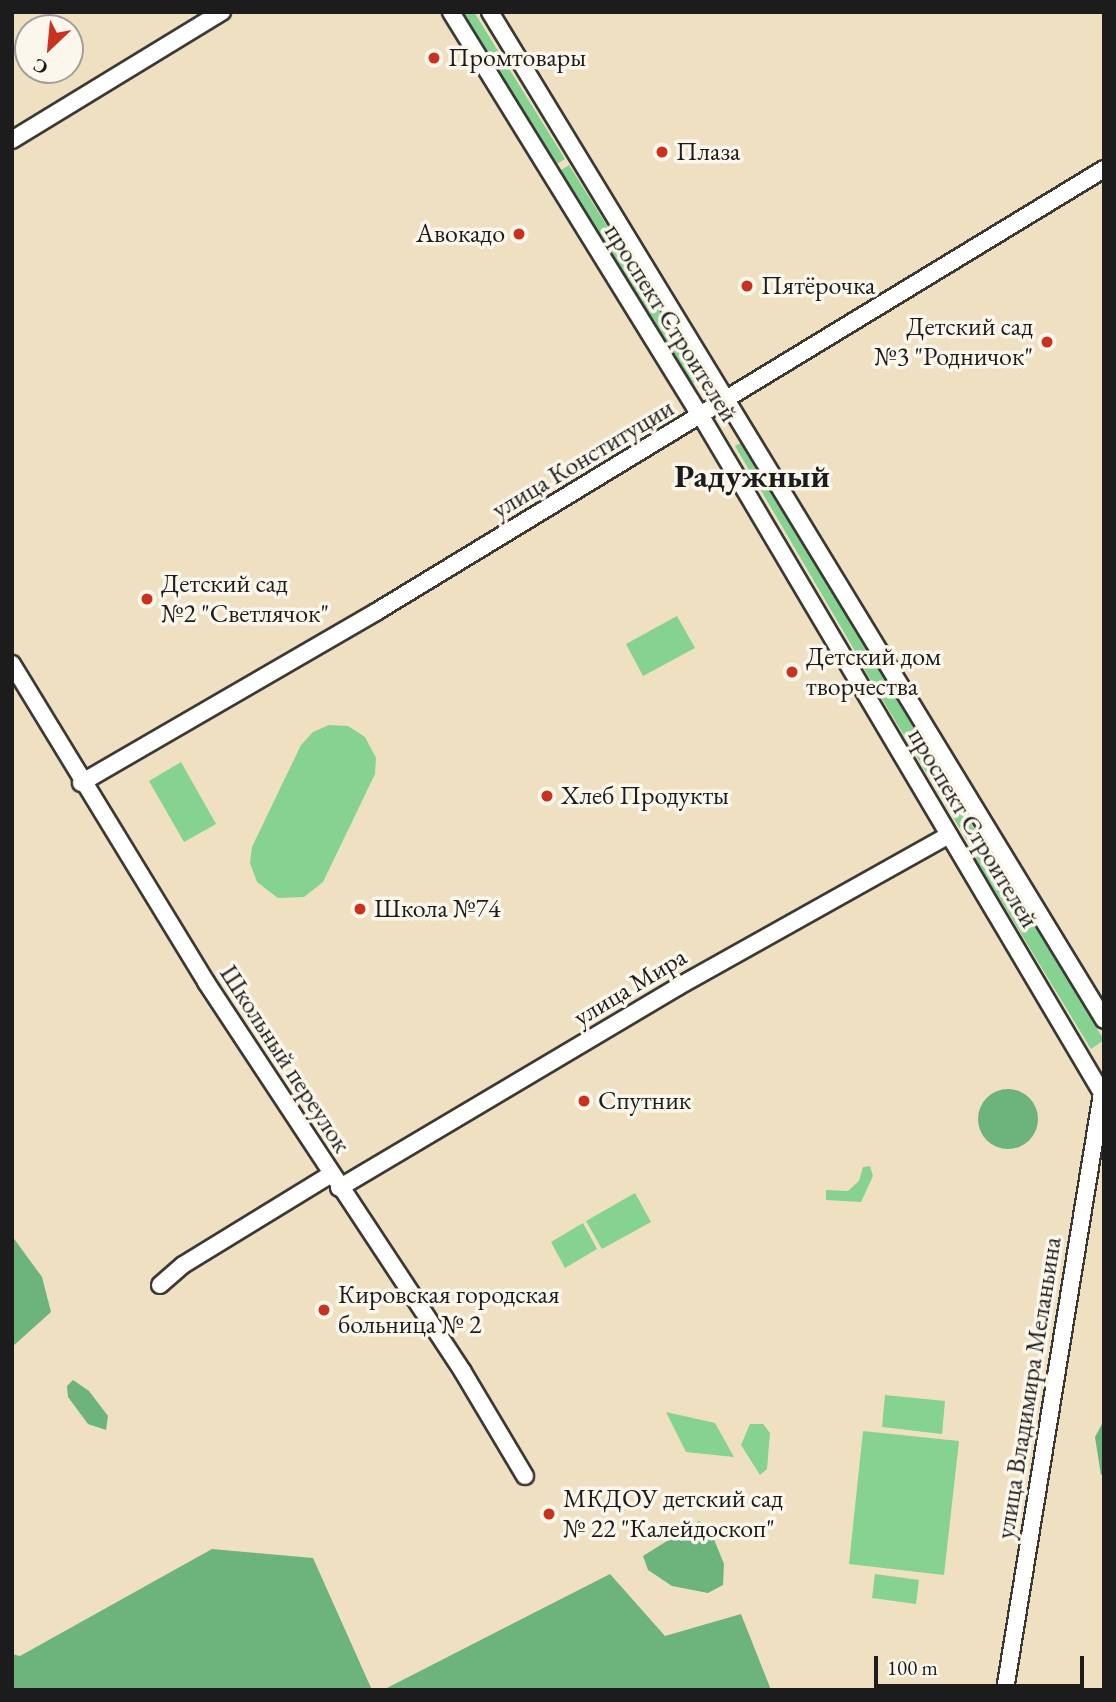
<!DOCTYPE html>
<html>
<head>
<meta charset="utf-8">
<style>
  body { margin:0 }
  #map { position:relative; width:1116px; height:1702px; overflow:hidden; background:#efe0c1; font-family:"EB Garamond",serif }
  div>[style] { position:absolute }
  .green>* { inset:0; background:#85d291 }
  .forest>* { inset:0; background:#6cb47b }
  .round { border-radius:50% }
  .roads { filter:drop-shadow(2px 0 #3c3935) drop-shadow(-2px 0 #3c3935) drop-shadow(0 2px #3c3935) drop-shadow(0 -2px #3c3935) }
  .minor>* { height:16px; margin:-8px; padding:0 8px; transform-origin:8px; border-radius:8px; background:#fff }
  .dots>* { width:19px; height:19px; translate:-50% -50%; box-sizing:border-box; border:4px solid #fbf7ec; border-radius:50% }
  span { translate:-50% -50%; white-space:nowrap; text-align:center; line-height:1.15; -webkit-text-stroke:7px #fbf7ec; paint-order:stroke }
  .poi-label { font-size:26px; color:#1c1c1c }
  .left { translate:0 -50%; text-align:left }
  .right { translate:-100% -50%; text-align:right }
  .street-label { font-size:26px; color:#1c1c1c }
  .district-label { font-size:33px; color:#1c1c1c; font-weight:700 }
  .frame { position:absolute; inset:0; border:14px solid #1c1c1c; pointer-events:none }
  .north { position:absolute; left:14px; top:14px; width:70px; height:70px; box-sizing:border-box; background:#fbf7ec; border:2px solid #a29f99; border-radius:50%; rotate:206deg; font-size:19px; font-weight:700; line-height:28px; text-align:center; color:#1c1c1c }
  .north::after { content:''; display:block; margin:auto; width:24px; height:32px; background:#c8321e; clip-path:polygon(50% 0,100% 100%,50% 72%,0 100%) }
  .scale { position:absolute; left:874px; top:1656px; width:210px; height:32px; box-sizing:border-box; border:4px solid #1c1c1c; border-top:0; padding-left:9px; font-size:21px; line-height:24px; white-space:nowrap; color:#1c1c1c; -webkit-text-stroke:5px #fbf7ec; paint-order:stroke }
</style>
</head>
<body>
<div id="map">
  <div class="green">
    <div style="clip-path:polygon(458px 12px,474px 12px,565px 159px,554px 166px)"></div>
    <div style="clip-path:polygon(569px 165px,702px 378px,691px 385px,558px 172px)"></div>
    <div style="clip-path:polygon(746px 440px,872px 657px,862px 663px,735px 446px)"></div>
    <div style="clip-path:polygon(677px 616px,695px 648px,643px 676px,626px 644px)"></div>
    <div style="clip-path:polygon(875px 663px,981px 841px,971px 847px,864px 669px)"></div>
    <div style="clip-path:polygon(329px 725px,348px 726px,365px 737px,376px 758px,375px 774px,323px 882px,304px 897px,278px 898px,257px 882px,250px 863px,252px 847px,301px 745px,313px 732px)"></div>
    <div style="clip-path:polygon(181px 762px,216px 824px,184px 842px,149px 781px)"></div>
    <div style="clip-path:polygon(989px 850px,1104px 1040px,1091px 1049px,975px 858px)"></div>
    <div style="clip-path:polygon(870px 1166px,873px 1176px,861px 1202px,826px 1200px,826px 1190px,848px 1191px,859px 1181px,863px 1167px)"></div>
    <div style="clip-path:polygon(635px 1193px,651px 1222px,602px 1249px,586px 1221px)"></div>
    <div style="clip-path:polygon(583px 1223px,597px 1249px,565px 1268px,551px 1242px)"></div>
    <div style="clip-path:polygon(885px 1395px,945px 1401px,942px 1434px,882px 1427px)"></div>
    <div style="clip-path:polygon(666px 1412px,715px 1423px,734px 1457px,686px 1452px)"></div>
    <div style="clip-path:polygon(750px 1424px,763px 1424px,770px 1433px,767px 1469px,760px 1475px,741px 1445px)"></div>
    <div style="clip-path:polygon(863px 1431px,959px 1441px,944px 1575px,849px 1564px)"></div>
    <div style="clip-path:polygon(875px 1574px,919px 1580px,916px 1604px,872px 1598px)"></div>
  </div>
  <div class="forest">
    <div class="round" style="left:978px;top:1089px;width:60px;height:60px"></div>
    <div style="clip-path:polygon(12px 1236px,42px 1277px,51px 1312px,12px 1347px)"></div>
    <div style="clip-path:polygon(73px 1380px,89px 1391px,108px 1416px,106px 1430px,88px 1424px,68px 1397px,67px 1386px)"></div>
    <div style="clip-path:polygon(1103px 1422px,1104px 1473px,1101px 1475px,1095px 1437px)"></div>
    <div style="clip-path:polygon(699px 1521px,711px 1532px,724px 1564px,723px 1585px,708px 1593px,672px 1586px,648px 1570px,643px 1556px)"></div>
    <div style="clip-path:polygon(212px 1549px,313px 1558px,372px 1690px,12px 1690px,12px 1654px,20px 1656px)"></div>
    <div style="clip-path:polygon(610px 1574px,665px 1636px,741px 1614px,771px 1690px,383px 1690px)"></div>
  </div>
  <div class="roads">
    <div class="minor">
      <div style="left:451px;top:12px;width:475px;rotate:58.3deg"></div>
      <div style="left:701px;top:416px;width:787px;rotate:59.36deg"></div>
      <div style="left:490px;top:12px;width:1180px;rotate:58.65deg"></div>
      <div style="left:12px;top:140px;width:246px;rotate:-31.4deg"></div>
      <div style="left:12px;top:664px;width:373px;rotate:58.6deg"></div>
      <div style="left:206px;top:982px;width:467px;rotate:56.6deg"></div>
      <div style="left:463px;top:1372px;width:121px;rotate:59.2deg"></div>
      <div style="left:81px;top:783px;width:341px;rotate:-30.1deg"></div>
      <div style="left:376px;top:612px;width:852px;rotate:-31.32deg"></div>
      <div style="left:339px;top:1188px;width:395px;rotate:-30.7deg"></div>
      <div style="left:679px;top:986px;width:309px;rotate:-29.2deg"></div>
      <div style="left:160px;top:1285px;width:30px;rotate:-41deg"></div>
      <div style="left:183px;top:1265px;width:172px;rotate:-31.5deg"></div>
      <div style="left:1005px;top:1690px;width:605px;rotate:-80.77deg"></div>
    </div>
  </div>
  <div class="dots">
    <div style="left:434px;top:58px;background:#c8321e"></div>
    <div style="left:662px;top:152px;background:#c8321e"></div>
    <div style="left:519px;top:234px;background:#c8321e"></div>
    <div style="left:747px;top:286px;background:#c8321e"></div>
    <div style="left:1047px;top:342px;background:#c8321e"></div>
    <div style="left:147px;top:599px;background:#c8321e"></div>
    <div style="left:792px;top:672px;background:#c8321e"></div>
    <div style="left:547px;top:796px;background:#c8321e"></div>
    <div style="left:360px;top:909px;background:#c8321e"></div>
    <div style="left:584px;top:1101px;background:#c8321e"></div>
    <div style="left:324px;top:1310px;background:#c8321e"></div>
    <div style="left:549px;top:1514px;background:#c8321e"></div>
  </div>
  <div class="poi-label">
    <span class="left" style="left:448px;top:58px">Промтовары</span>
    <span class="left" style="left:676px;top:152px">Плаза</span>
    <span class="right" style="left:505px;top:234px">Авокадо</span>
    <span class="left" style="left:761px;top:286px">Пятёрочка</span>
    <span class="right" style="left:1033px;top:342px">Детский сад<br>№3 "Родничок"</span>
    <span class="left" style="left:161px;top:599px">Детский сад<br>№2 "Светлячок"</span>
    <span class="left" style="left:806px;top:672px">Детский дом<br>творчества</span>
    <span class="left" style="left:561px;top:796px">Хлеб Продукты</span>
    <span class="left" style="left:374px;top:909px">Школа №74</span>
    <span class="left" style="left:598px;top:1101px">Спутник</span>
    <span class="left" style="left:338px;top:1310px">Кировская городская<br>больница № 2</span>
    <span class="left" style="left:563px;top:1514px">МКДОУ детский сад<br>№ 22 "Калейдоскоп"</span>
  </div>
  <div class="street-label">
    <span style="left:671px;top:323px;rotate:58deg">проспект Строителей</span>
    <span style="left:583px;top:459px;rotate:-31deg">улица Конституции</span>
    <span style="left:973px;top:828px;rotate:59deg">проспект Строителей</span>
    <span style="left:630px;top:987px;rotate:-31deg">улица Мира</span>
    <span style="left:285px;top:1059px;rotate:57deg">Школьный переулок</span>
    <span style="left:1029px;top:1388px;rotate:-81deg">улица Владимира Меланьина</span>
  </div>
  <div class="district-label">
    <span style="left:752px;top:476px">Радужный</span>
  </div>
  <div class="frame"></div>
  <div class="north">С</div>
  <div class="scale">100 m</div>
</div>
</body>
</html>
